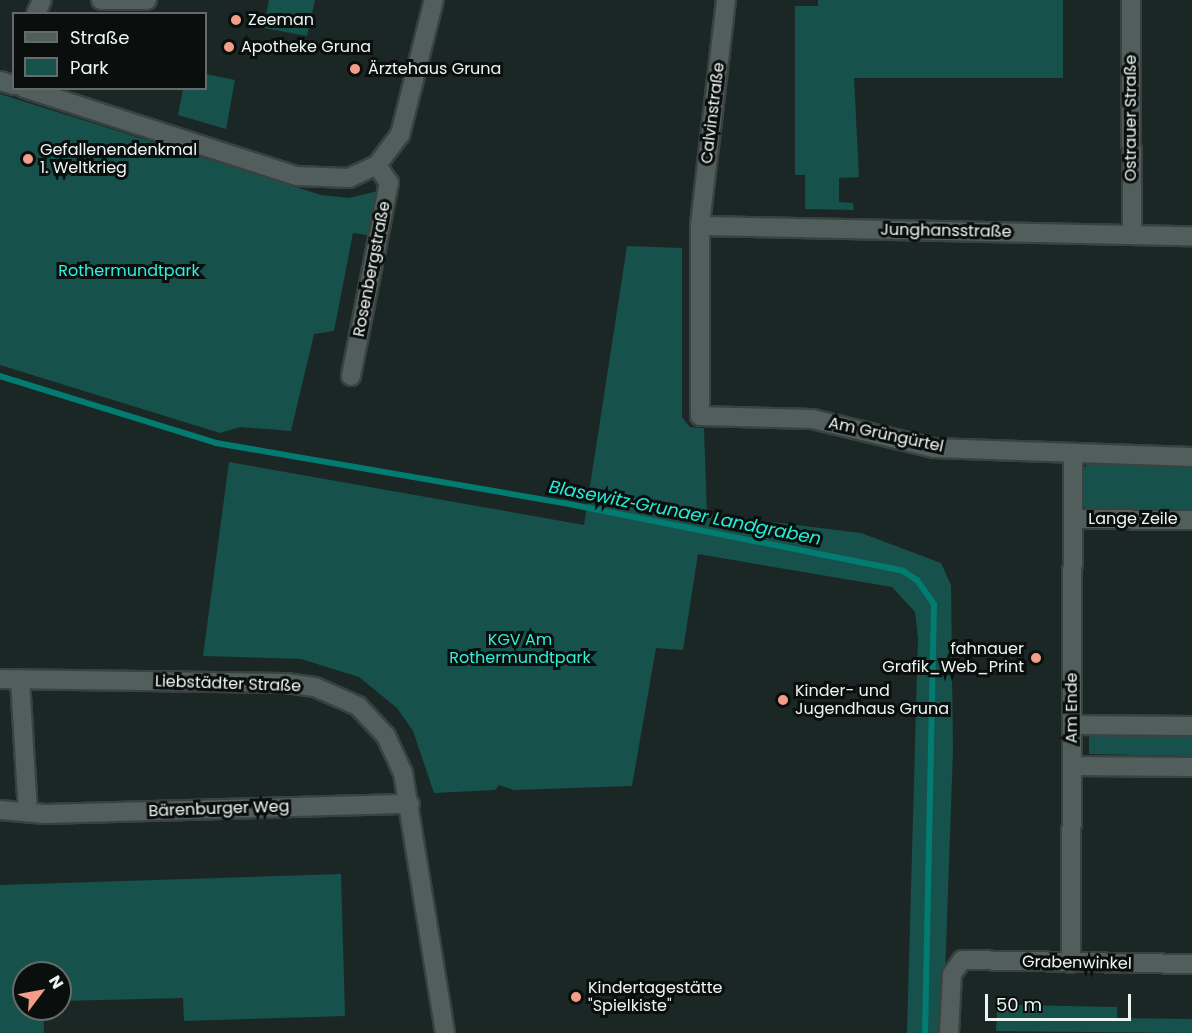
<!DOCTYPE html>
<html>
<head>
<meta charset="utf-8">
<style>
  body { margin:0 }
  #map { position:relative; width:1192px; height:1033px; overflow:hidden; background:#1b2725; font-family:Poppins,sans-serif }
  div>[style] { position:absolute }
  .green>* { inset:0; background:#16524b }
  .stream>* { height:6px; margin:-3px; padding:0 3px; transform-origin:3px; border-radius:3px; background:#027c70 }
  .roads { filter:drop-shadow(2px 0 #384240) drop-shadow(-2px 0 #384240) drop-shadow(0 2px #384240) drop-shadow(0 -2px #384240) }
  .street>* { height:18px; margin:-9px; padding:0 9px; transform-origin:9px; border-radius:9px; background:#515e5b }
  .dots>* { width:16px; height:16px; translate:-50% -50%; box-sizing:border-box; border:3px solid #0a0f0e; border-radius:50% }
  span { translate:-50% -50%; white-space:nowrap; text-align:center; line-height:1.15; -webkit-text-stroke:6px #0a0f0e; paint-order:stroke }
  .poi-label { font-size:16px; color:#edf5f3 }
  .left { translate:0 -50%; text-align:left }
  .right { translate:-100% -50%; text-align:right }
  .street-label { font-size:16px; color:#edf5f3 }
  .park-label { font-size:16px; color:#2ef0dc }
  .water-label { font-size:18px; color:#25edd8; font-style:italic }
  .legend { position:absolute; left:12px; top:12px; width:195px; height:78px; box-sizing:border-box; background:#0a0f0e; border:2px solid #656b6a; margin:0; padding:8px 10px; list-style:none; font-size:18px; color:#edf5f3 }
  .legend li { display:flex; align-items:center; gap:12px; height:30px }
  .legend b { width:30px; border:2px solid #656b6a }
  .north { position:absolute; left:12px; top:961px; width:60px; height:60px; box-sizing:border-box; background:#0a0f0e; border:2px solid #656b6a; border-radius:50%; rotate:58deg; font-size:16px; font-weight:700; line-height:24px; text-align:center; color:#edf5f3 }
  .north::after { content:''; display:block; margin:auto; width:21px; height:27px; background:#f49e8a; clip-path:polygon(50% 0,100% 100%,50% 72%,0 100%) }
  .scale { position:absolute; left:985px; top:994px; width:146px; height:27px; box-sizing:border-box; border:3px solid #edf5f3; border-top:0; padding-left:8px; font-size:18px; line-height:21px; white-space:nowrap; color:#edf5f3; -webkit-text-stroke:4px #0a0f0e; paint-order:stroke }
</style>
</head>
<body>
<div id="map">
  <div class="green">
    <div style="clip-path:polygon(269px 0,315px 0,307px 36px,264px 28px)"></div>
    <div style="clip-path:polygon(818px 0,1063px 0,1063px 78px,854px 78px,859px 177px,839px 178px,839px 202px,853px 203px,854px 210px,805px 209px,805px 175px,795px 175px,795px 6px,818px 6px)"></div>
    <div style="clip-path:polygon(206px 74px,235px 80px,226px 129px,178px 115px,183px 89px,206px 88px)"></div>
    <div style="clip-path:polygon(0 94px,321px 195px,349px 198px,382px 190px,374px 236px,353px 233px,334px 331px,314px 334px,291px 431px,240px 427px,220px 433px,0 365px)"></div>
    <div style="clip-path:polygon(627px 246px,682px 248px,682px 417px,690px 427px,704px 428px,707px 514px,861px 533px,941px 563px,951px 585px,953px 750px,943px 1033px,907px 1033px,918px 638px,915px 612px,892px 587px,698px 554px,683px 650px,656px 648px,632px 786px,514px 790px,499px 785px,495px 790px,434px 793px,413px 731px,397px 708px,359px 677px,301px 659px,203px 656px,229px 462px,584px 525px)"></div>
    <div style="clip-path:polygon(1091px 461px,1192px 465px,1192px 513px,1088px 511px,1079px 500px,1079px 472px)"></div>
    <div style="clip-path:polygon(1089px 734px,1192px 736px,1192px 756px,1089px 754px)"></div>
    <div style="clip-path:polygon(341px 874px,345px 1016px,184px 1021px,183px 998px,60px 1001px,60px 973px,24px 973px,24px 1009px,43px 1009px,44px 1033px,0 1033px,0 885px)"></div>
    <div style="clip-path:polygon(1017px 1005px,1117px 1007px,1117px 1018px,1192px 1019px,1192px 1033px,996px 1031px,997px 1011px)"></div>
  </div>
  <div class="stream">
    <div style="left:0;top:376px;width:226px;rotate:17.2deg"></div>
    <div style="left:216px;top:443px;width:353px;rotate:9.8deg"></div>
    <div style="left:564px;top:503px;width:346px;rotate:11.3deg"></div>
    <div style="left:903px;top:571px;width:17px;rotate:33deg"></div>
    <div style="left:917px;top:580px;width:29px;rotate:55deg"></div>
    <div style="left:934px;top:604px;width:429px;rotate:91.2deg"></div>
  </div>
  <div class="roads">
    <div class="street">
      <div style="left:101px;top:0;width:46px"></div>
      <div style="left:726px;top:0;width:227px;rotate:96.6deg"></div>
      <div style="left:700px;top:226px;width:190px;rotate:90deg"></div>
      <div style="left:700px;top:416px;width:112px;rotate:1.5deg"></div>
      <div style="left:812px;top:419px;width:125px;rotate:13.4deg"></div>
      <div style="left:934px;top:448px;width:258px;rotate:2deg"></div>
      <div style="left:1131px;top:0;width:235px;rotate:89.8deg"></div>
      <div style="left:36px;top:14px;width:15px;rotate:-67deg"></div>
      <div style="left:0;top:81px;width:15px;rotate:16deg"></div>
      <div style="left:24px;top:88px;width:287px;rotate:17.9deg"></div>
      <div style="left:297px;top:176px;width:52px;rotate:2.2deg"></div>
      <div style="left:349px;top:178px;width:31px;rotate:-25deg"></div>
      <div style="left:377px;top:165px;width:38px;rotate:-53deg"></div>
      <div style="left:400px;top:135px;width:139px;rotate:-75.9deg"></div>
      <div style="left:700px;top:226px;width:492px;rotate:1.2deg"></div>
      <div style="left:351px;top:376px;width:197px;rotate:-78.9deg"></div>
      <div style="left:389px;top:183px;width:22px;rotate:-124deg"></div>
      <div style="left:1073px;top:519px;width:119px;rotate:0.5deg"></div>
      <div style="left:0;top:679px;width:286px;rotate:0.8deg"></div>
      <div style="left:286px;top:683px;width:29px;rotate:8deg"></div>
      <div style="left:315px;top:687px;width:47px;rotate:23.8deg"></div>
      <div style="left:358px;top:706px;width:41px;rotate:47deg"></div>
      <div style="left:386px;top:736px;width:41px;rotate:65.3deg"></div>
      <div style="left:403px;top:773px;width:263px;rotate:80.8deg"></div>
      <div style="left:20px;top:679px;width:134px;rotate:86.6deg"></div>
      <div style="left:1072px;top:725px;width:120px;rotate:0.5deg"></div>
      <div style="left:1072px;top:766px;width:120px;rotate:0.5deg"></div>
      <div style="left:0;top:810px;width:45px;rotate:5.1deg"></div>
      <div style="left:45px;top:814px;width:365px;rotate:-1.6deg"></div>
      <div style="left:1071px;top:963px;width:510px;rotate:-89.78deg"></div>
      <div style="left:949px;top:1033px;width:59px;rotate:-87.1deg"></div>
      <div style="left:952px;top:974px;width:17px;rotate:-54deg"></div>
      <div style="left:962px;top:960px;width:230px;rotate:1deg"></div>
    </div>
  </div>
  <div class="dots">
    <div style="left:236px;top:20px;background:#f49e8a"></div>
    <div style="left:229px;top:47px;background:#f49e8a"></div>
    <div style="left:355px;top:69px;background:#f49e8a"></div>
    <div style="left:28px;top:159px;background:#f49e8a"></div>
    <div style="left:1036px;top:658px;background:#f49e8a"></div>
    <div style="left:783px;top:700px;background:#f49e8a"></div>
    <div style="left:576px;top:997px;background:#f49e8a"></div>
  </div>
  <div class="poi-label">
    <span class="left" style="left:248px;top:20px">Zeeman</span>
    <span class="left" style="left:241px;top:47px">Apotheke Gruna</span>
    <span class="left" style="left:368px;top:69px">Ärztehaus Gruna</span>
    <span class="left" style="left:40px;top:159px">Gefallenendenkmal<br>1. Weltkrieg</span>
    <span class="right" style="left:1024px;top:658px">fahnauer<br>Grafik_Web_Print</span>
    <span class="left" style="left:795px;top:700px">Kinder- und<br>Jugendhaus Gruna</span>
    <span class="left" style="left:588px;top:997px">Kindertagestätte<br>"Spielkiste"</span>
  </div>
  <div class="street-label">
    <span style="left:713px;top:113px;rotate:-83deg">Calvinstraße</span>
    <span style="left:1131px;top:118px;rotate:-90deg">Ostrauer Straße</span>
    <span style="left:946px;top:231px;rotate:1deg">Junghansstraße</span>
    <span style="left:372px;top:269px;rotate:-79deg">Rosenbergstraße</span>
    <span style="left:886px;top:435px;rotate:12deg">Am Grüngürtel</span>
    <span style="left:1133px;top:519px">Lange Zeile</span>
    <span style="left:228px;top:684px;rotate:2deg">Liebstädter Straße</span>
    <span style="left:1072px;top:708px;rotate:-90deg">Am Ende</span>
    <span style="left:219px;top:809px;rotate:-2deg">Bärenburger Weg</span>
    <span style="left:1077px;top:963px;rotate:1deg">Grabenwinkel</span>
  </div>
  <div class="park-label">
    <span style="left:129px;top:271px">Rothermundtpark</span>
    <span style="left:520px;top:649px">KGV Am<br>Rothermundtpark</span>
  </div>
  <div class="water-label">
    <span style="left:685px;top:513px;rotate:11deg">Blasewitz‐Grunaer Landgraben</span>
  </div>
  <ul class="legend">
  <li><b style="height:8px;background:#515e5b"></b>Straße</li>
  <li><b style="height:16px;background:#16524b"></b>Park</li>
  </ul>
  <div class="north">N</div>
  <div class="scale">50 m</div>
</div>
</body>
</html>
